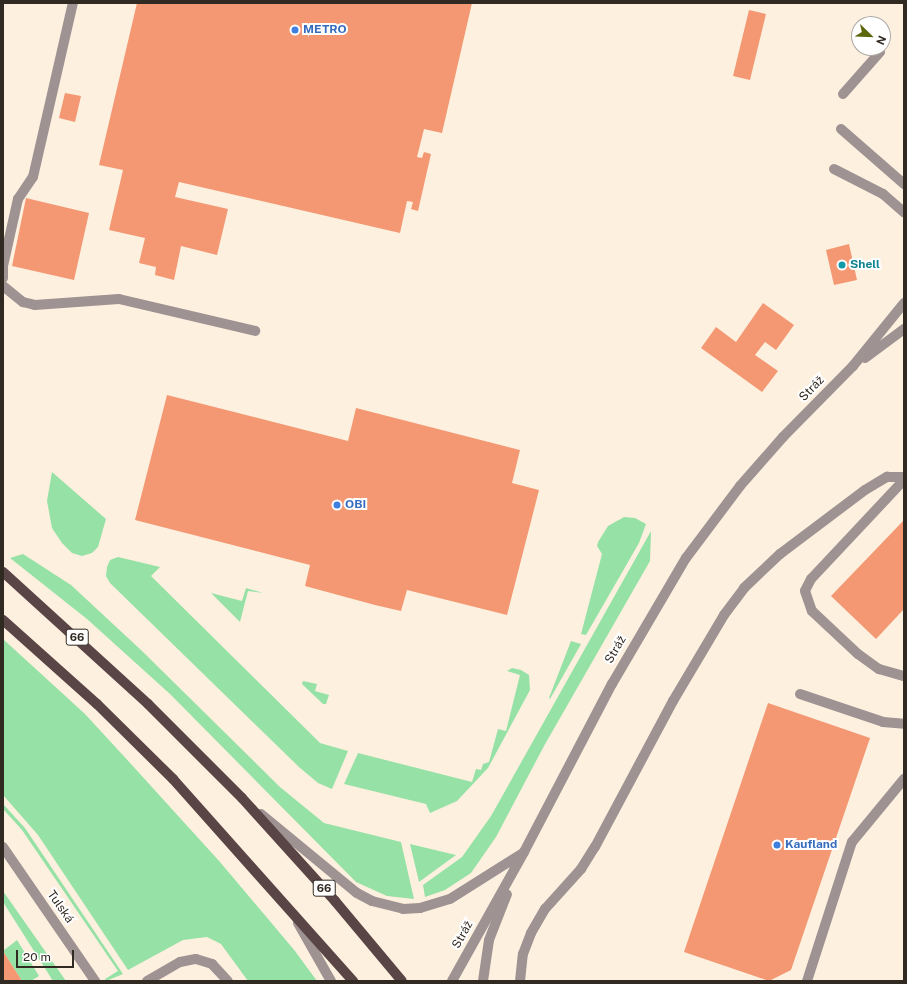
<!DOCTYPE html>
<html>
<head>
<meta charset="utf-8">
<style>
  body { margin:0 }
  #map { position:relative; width:907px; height:984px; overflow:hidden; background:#fef0df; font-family:"Public Sans",sans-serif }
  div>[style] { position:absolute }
  .green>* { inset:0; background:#95e1a6 }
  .building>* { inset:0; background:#f39873 }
  .minor>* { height:10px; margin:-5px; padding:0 5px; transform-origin:5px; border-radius:5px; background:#9e9292 }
  .major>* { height:10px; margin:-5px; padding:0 5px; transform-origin:5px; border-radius:5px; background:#594446 }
  .dots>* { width:11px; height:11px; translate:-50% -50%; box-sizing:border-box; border:2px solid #fff; border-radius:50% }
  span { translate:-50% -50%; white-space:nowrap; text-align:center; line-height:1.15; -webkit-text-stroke:4px #fff; paint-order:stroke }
  .shield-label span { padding:1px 3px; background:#fff; border:1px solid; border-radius:3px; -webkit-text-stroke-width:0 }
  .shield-label { font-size:11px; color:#312a22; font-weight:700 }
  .shop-label { font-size:12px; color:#366cbe; font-weight:700 }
  .left { translate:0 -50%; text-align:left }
  .culture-label { font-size:12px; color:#0d838f; font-weight:700 }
  .street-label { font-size:12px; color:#312a22 }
  .frame { position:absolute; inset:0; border:4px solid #312a22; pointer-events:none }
  .north { position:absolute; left:851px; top:16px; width:40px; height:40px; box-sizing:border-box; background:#fff; border:1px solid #adaaa7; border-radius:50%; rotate:113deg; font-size:11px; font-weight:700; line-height:16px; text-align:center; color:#312a22 }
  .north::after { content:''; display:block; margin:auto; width:14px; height:18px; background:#5d670b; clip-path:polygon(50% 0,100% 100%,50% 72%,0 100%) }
  .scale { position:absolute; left:16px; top:950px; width:58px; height:18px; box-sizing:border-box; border:2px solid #312a22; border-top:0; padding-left:5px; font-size:12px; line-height:14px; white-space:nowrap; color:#312a22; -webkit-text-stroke:3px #fff; paint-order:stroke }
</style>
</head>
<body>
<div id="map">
  <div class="green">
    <div style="clip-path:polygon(52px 472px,106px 519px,98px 547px,92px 553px,82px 556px,72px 553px,62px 543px,52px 528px,47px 501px)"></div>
    <div style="clip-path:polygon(624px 517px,635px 518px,646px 524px,639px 543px,586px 635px,581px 634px,602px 554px,597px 546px,598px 542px,608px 526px)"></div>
    <div style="clip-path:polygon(651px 531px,650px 561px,544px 746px,496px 837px,471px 873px,445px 890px,425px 897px,423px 885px,462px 857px,491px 816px)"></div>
    <div style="clip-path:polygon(23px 554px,71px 585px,141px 650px,280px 787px,324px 823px,401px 842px,414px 899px,387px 896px,356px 882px,170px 694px,87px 619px,10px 558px)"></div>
    <div style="clip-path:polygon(118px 557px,160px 567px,151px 576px,312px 735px,320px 743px,348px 751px,332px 789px,318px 783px,299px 767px,110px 583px,106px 576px,107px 567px,110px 560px)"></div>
    <div style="clip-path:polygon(246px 588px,263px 593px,248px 591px,240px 622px,211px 593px,242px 601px)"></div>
    <div style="clip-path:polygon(3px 639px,85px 714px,131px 764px,220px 862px,295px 951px,317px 981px,248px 981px,221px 944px,207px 937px,183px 940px,128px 970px,38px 835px,3px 795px)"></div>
    <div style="clip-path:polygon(571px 641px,581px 644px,550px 699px,549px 698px)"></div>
    <div style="clip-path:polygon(512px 668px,521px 670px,529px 675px,530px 690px,488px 768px,457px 801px,430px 813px,426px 804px,344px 784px,358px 753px,472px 782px,476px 769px,481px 770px,483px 764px,489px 762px,498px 729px,506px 731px,520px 675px,507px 671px)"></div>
    <div style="clip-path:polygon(303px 681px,317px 684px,315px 691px,329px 695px,326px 704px,323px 704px,302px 684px)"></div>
    <div style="clip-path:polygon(3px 804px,25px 828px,123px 974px,106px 981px,105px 979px,118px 971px,22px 830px,3px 809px)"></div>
    <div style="clip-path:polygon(410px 844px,456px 855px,419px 882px)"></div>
    <div style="clip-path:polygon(3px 891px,66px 981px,53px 981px,3px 902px)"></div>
    <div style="clip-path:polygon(17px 940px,39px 976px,31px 981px,22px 981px,3px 951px)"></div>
  </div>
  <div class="building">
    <div style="clip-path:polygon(137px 3px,472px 3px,442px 133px,424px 129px,417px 157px,422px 158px,424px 152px,431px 154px,418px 211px,411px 209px,413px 202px,407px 201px,400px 233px,179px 182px,175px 197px,228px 209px,217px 255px,181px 246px,174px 280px,155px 275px,156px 267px,139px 263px,145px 238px,109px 230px,123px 170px,99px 165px)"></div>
    <div style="clip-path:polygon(749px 10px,766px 14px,750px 80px,733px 76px)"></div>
    <div style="clip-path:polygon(65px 93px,81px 96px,75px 122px,59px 118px)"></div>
    <div style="clip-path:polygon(26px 198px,89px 213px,74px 280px,12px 266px)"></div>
    <div style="clip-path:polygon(849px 244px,857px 280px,834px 285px,826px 250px)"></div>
    <div style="clip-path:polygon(763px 303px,794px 325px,776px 350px,765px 342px,755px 355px,778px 371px,762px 392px,701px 348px,716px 327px,736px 342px)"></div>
    <div style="clip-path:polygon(167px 395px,348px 441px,356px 408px,520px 450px,512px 483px,539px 490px,507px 615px,407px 590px,401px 611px,375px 605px,305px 586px,310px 565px,135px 520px)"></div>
    <div style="clip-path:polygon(904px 520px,904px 609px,876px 639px,831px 596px)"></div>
    <div style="clip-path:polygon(768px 703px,870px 738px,791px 970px,769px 981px,684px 952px)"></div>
    <div style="clip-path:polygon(3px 951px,22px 981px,3px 981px)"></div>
  </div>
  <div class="minor">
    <div style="left:843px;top:94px;width:56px;rotate:-48.6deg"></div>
    <div style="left:841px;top:129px;width:84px;rotate:41.1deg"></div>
    <div style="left:834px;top:169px;width:55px;rotate:27deg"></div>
    <div style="left:883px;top:194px;width:28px;rotate:41deg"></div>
    <div style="left:3px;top:278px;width:12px;rotate:-90deg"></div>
    <div style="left:3px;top:266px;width:69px;rotate:-77.4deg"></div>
    <div style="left:18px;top:199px;width:27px;rotate:-56deg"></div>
    <div style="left:33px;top:177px;width:179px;rotate:-77.1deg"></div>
    <div style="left:3px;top:286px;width:26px;rotate:39deg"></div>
    <div style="left:23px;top:302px;width:12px;rotate:14deg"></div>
    <div style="left:35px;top:305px;width:84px;rotate:-4.1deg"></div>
    <div style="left:119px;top:299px;width:140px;rotate:13.2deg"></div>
    <div style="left:865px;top:358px;width:49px;rotate:-36.6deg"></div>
    <div style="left:904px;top:480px;width:136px;rotate:133.2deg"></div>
    <div style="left:811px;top:579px;width:13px;rotate:117deg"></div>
    <div style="left:805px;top:591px;width:21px;rotate:71deg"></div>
    <div style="left:812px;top:611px;width:63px;rotate:43.1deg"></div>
    <div style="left:858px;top:654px;width:26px;rotate:36deg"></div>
    <div style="left:879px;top:669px;width:26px;rotate:16deg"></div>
    <div style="left:800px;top:694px;width:88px;rotate:18.6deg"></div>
    <div style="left:883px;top:722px;width:21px;rotate:5deg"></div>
    <div style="left:261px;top:814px;width:124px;rotate:39.5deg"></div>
    <div style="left:357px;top:893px;width:17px;rotate:28deg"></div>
    <div style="left:372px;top:901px;width:32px;rotate:14deg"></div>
    <div style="left:403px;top:909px;width:17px;rotate:-3deg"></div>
    <div style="left:420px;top:908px;width:31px;rotate:-17deg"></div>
    <div style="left:450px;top:899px;width:86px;rotate:-32.2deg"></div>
    <div style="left:3px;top:847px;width:163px;rotate:55.5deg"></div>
    <div style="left:298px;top:923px;width:67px;rotate:60.4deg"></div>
    <div style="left:147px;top:981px;width:38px;rotate:-30deg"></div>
    <div style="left:180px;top:962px;width:16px;rotate:-11deg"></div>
    <div style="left:196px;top:959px;width:17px;rotate:17deg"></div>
    <div style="left:212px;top:964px;width:23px;rotate:47deg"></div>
    <div style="left:452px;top:981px;width:148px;rotate:-60.8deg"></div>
    <div style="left:524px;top:852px;width:190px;rotate:-62.4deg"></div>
    <div style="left:612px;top:684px;width:146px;rotate:-59.6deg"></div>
    <div style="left:686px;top:558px;width:90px;rotate:-53.1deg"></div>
    <div style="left:740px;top:486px;width:65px;rotate:-48.7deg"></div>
    <div style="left:783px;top:437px;width:100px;rotate:-45.4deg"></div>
    <div style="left:853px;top:366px;width:81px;rotate:-51deg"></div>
    <div style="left:483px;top:981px;width:41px;rotate:-81.7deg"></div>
    <div style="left:489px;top:940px;width:49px;rotate:-68.6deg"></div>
    <div style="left:520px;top:981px;width:27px;rotate:-84deg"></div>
    <div style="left:523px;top:954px;width:22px;rotate:-69deg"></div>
    <div style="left:531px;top:933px;width:28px;rotate:-60deg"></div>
    <div style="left:545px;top:909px;width:54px;rotate:-48deg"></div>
    <div style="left:581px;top:869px;width:26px;rotate:-58deg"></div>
    <div style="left:595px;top:847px;width:166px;rotate:-61.9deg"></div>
    <div style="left:673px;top:701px;width:100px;rotate:-59.3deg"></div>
    <div style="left:724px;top:615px;width:34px;rotate:-53deg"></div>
    <div style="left:744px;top:588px;width:50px;rotate:-43.4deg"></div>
    <div style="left:780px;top:554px;width:106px;rotate:-37deg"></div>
    <div style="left:865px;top:490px;width:26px;rotate:-31deg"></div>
    <div style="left:887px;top:477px;width:17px"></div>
    <div style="left:807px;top:981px;width:146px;rotate:-72.1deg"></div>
    <div style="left:852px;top:842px;width:82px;rotate:-50.5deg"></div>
  </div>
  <div class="major">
    <div style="left:3px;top:572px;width:196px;rotate:42.3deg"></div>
    <div style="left:148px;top:704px;width:133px;rotate:45deg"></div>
    <div style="left:242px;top:798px;width:139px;rotate:47.9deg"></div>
    <div style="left:335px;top:901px;width:104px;rotate:50.1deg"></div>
    <div style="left:3px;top:620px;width:126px;rotate:41.8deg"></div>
    <div style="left:97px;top:704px;width:107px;rotate:44.6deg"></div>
    <div style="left:173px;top:779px;width:271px;rotate:48.3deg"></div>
  </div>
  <div class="dots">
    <div style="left:295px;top:30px;background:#3f7fe0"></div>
    <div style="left:842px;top:265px;background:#0f9aa8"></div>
    <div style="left:337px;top:505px;background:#3f7fe0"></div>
    <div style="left:777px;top:845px;background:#3f7fe0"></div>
  </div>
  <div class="shield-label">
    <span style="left:77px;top:637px">66</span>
    <span style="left:324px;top:888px">66</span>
  </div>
  <div class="shop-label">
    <span class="left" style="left:303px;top:30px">METRO</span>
    <span class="left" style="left:345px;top:505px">OBI</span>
    <span class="left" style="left:785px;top:845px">Kaufland</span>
  </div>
  <div class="culture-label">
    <span class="left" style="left:850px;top:265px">Shell</span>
  </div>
  <div class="street-label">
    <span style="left:812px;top:389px;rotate:-46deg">Stráž</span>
    <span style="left:616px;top:650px;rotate:-60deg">Stráž</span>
    <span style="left:60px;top:907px;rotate:55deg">Tulská</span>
    <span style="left:463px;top:935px;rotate:-61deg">Stráž</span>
  </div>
  <div class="frame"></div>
  <div class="north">N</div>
  <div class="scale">20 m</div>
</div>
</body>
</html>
